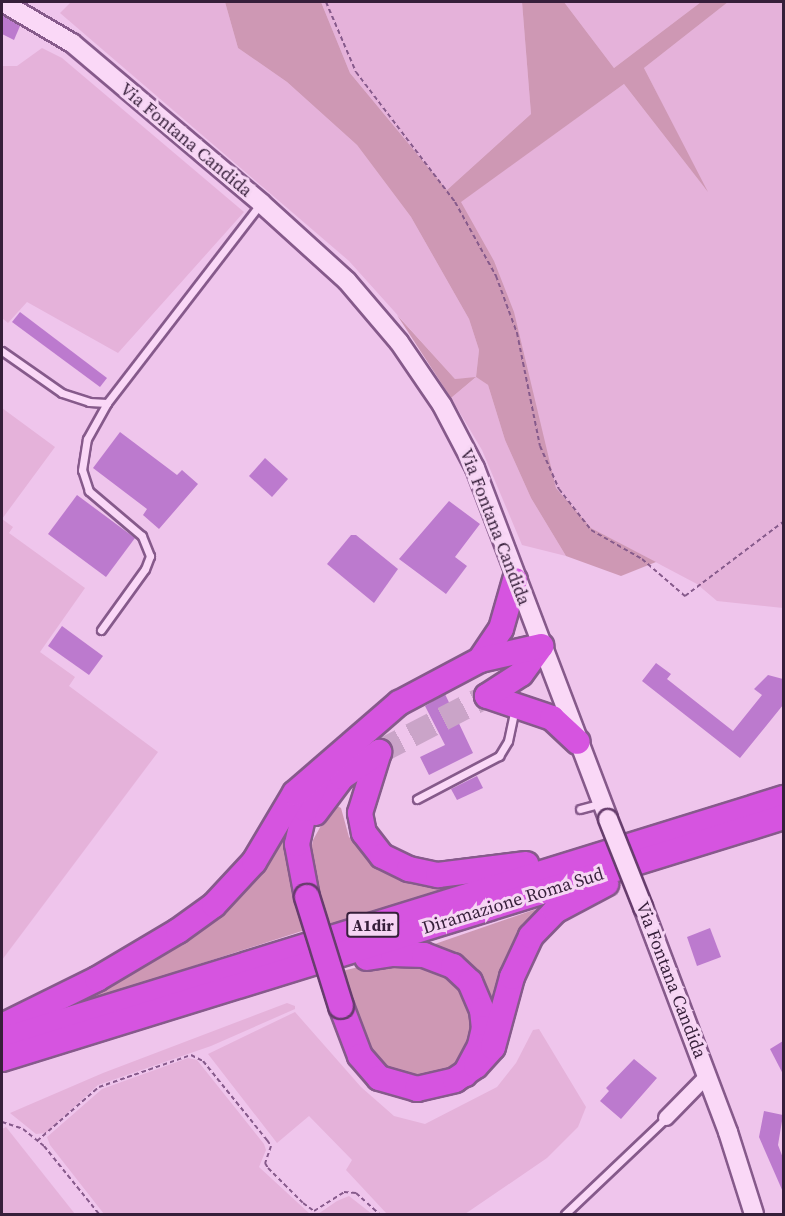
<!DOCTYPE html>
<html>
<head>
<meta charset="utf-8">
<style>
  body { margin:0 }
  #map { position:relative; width:785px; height:1216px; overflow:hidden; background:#efc5ec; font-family:"Source Serif 4",serif }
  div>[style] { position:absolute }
  .farmland>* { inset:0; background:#e5b2da }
  .green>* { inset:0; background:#ce98b4 }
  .building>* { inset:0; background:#bc7ace }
  .highway-tunnel>* { height:24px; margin-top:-12px; transform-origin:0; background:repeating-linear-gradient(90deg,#caa4c8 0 24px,transparent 0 36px) }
  .path>* { height:2px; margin-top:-1px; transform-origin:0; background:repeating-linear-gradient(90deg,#865a8b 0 4.5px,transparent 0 7.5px) }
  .roads { filter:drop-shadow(2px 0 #865a8b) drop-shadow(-2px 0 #865a8b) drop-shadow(0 2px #865a8b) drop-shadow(0 -2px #865a8b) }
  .lane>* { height:7px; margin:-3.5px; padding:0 3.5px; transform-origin:3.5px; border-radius:3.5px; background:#fad8f7 }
  .street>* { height:14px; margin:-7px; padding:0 7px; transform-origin:7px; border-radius:7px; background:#fad8f7 }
  .secondary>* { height:18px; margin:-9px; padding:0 9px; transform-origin:9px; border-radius:9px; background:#fad8f7 }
  .highway>* { height:24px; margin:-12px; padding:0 12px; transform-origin:12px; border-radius:12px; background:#d654e0 }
  .bridges { filter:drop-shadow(2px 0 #673d6d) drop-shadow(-2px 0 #673d6d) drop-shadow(0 2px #673d6d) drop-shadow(0 -2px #673d6d) }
  .secondary-bridge>* { height:18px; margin:-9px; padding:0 9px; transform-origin:9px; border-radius:9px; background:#fad8f7 }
  .highway-bridge>* { height:24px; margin:-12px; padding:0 12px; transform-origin:12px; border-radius:12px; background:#d654e0 }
  span { translate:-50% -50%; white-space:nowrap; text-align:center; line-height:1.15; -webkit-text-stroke:6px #f6d5f4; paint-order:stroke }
  .shield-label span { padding:2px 4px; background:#f6d5f4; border:2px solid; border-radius:4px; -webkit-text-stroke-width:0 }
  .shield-label { font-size:16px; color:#361f3a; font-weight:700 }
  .street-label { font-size:18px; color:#361f3a }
  .frame { position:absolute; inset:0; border:3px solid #361f3a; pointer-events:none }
</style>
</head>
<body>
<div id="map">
  <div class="farmland">
    <div style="clip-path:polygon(71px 2px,225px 2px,238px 48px,287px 82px,357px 145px,411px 217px,469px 319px,479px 350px,476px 377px,488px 385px,505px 440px,531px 498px,566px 556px,522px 545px,482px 450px,451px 398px,475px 378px,455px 379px,349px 261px,60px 13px)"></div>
    <div style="clip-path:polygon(321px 2px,522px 2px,531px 114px,447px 190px,350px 73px)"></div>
    <div style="clip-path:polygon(564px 2px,701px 2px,614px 68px)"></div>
    <div style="clip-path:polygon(728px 2px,783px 2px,783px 608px,717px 601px,697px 584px,591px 528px,556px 488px,538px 422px,460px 202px,624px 84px,705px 188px,644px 68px)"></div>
    <div style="clip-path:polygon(42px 48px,62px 58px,244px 212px,118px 353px,27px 302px,8px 323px,2px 318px,2px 66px,17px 66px)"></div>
    <div style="clip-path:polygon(2px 408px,55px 447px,2px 519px,13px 527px,9px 533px,85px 588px,40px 652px,75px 677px,69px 686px,158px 752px,2px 960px)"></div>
    <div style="clip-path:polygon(287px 1003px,295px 1006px,295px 1009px,211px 1046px,98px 1085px,46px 1133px,36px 1134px,10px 1113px,103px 1073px)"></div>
    <div style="clip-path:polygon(295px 1012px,361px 1087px,394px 1116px,425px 1124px,497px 1087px,516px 1063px,533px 1030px,539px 1029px,586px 1107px,578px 1127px,547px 1158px,465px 1214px,387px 1214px,346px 1170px,352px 1160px,309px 1116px,277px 1143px,208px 1054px)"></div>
    <div style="clip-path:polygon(188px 1058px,197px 1060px,264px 1144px,266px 1150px,259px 1167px,310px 1214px,104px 1214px,50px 1145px,47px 1137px,102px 1089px)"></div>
    <div style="clip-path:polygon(6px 1127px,75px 1214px,2px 1214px,2px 1129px)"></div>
    <div style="clip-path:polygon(349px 1196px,372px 1214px,318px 1214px,337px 1201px)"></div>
  </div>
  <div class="green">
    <div style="clip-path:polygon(225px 2px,321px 2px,350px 73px,447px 190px,531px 114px,522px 2px,564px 2px,614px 68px,701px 2px,728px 2px,644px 68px,708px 192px,624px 84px,461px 202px,494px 261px,514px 312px,556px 488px,591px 528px,656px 562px,621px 576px,566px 556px,531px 498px,505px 440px,488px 385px,476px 377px,451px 398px,397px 315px,455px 379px,476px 377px,479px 350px,469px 319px,411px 217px,357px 145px,287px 82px,238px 48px)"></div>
    <div style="clip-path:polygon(333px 804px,341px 808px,349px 837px,369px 859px,397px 873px,455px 885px,327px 925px,309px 861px,313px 840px)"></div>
    <div style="clip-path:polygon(288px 809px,305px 930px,64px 1008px,177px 939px)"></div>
    <div style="clip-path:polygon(551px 904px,496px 1007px,483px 980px,468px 963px,429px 946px)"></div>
    <div style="clip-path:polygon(434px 963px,472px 995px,474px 1048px,450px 1072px,425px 1080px,389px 1072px,365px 1046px,342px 971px,367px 965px)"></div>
  </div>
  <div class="building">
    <div style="clip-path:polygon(2px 15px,20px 26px,14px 40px,2px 34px)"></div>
    <div style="clip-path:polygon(20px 312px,107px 378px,100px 387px,12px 322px)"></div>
    <div style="clip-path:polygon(120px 432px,177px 475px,182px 470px,198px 484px,159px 529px,143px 515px,147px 509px,93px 468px)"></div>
    <div style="clip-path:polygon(265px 458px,288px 479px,272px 497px,249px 476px)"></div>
    <div style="clip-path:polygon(77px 495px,135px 538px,106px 577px,48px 534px)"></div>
    <div style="clip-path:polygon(449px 501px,480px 524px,455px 557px,467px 566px,446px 594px,399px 559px)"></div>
    <div style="clip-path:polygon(351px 535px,356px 535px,398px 569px,374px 603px,327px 564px)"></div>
    <div style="clip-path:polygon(62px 626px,103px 656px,89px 675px,48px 646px)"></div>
    <div style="clip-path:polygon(656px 663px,671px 674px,667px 679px,733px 731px,762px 695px,754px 689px,768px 675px,783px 679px,783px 705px,740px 758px,642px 681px)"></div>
    <div style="clip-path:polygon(445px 694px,473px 753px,429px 775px,420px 757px,445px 745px,425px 706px)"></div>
    <div style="clip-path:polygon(477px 776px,483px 788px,457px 800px,451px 789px)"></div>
    <div style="clip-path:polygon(710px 928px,721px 957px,697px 966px,687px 937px)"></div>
    <div style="clip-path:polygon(783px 1041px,783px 1074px,770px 1049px)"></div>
    <div style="clip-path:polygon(634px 1059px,657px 1078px,621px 1119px,600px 1101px,609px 1091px,606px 1088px)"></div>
    <div style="clip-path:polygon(764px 1111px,783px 1115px,778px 1145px,783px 1158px,783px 1192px,759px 1137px)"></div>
  </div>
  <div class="highway-tunnel">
    <div style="left:379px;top:752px;width:122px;rotate:-27.4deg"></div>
  </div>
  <div class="path">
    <div style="left:326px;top:2px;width:76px;rotate:66.8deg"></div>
    <div style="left:356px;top:72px;width:163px;rotate:52.7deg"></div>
    <div style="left:455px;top:202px;width:85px;rotate:61deg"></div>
    <div style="left:496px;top:276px;width:61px;rotate:69.8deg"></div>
    <div style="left:517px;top:333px;width:115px;rotate:78.5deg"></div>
    <div style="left:540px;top:446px;width:47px;rotate:66.2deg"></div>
    <div style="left:559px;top:489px;width:52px;rotate:52deg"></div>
    <div style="left:591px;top:530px;width:59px;rotate:29.6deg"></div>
    <div style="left:642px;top:559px;width:57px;rotate:40.7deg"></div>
    <div style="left:685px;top:596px;width:124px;rotate:-37.1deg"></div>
    <div style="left:2px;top:1122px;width:22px;rotate:18deg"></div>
    <div style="left:23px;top:1129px;width:27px;rotate:39deg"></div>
    <div style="left:44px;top:1146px;width:87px;rotate:51deg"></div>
    <div style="left:37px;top:1141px;width:82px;rotate:-41.1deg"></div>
    <div style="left:99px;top:1087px;width:97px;rotate:-19.2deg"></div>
    <div style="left:191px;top:1055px;width:13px;rotate:27deg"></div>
    <div style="left:203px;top:1061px;width:102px;rotate:51deg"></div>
    <div style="left:267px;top:1140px;width:7px;rotate:56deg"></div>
    <div style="left:271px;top:1146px;width:18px;rotate:109deg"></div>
    <div style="left:265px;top:1163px;width:6px;rotate:59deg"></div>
    <div style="left:268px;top:1168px;width:49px;rotate:45deg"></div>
    <div style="left:303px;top:1203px;width:14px;rotate:36deg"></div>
    <div style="left:314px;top:1211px;width:36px;rotate:-32deg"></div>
    <div style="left:344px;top:1192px;width:12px;rotate:5deg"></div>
    <div style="left:356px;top:1193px;width:31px;rotate:42deg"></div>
  </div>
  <div class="roads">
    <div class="lane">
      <div style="left:2px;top:351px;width:73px;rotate:35deg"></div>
      <div style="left:62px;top:393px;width:28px;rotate:18deg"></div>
      <div style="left:89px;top:402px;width:18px;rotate:3deg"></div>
      <div style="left:101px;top:630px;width:75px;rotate:-54.2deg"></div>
      <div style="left:145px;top:569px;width:14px;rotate:-69deg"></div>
      <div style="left:150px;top:556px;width:22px;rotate:-112deg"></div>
      <div style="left:142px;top:536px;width:70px;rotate:-139.7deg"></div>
      <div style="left:89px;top:491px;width:22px;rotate:-108deg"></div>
      <div style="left:82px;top:470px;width:31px;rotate:-81deg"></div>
      <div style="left:87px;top:439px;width:41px;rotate:-60.9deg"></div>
      <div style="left:107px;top:403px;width:252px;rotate:-52.4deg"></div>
      <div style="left:417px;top:799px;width:93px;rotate:-27.7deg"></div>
      <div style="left:499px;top:756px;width:17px;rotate:-59deg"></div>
      <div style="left:508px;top:741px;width:33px;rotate:-78deg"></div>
      <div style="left:580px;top:809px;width:23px;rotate:-15deg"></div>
      <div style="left:565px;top:1214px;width:139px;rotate:-43.5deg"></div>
    </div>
    <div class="street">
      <div style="left:666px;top:1118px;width:59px;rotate:-45.7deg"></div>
    </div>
    <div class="secondary">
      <div style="left:2px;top:2px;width:81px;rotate:30.4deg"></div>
      <div style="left:72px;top:43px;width:248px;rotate:40.2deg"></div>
      <div style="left:261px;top:203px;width:116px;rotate:42.2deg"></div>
      <div style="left:347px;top:281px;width:80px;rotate:49.6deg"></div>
      <div style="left:399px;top:342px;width:76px;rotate:55.7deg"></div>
      <div style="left:442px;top:405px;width:71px;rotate:62.4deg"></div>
      <div style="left:475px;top:468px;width:375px;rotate:69.2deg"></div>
      <div style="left:643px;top:907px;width:241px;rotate:69.3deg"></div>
      <div style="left:728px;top:1132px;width:86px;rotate:72.4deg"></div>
    </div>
    <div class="highway">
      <div style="left:480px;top:660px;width:37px;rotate:-56deg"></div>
      <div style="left:501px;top:629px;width:51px;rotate:-74.1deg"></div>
      <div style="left:487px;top:696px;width:69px;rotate:18.7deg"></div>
      <div style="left:552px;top:718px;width:35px;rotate:43deg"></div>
      <div style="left:487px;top:696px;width:40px;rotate:-32.9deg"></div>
      <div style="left:521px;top:674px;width:34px;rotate:-54deg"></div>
      <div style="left:379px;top:752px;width:64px;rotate:107.3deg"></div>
      <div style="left:360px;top:813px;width:20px;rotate:79deg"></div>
      <div style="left:364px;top:833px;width:29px;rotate:52deg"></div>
      <div style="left:382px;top:856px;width:30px;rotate:26deg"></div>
      <div style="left:409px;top:869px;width:30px;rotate:12deg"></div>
      <div style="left:438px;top:875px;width:89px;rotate:-7.1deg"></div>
      <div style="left:315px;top:813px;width:45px;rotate:-53.1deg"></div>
      <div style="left:342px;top:777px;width:45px;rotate:-34deg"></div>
      <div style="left:307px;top:897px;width:54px;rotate:-100.7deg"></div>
      <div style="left:297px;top:844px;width:36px;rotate:-77deg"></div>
      <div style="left:305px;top:809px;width:35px;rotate:-68deg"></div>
      <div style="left:367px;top:958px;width:26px;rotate:-9deg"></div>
      <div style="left:393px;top:954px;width:31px;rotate:2deg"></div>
      <div style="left:424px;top:955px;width:31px;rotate:21deg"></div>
      <div style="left:453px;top:966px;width:23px;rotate:43deg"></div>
      <div style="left:470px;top:982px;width:30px;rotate:67deg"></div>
      <div style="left:482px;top:1010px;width:18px;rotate:84deg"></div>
      <div style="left:484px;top:1028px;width:18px;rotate:103deg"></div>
      <div style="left:480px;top:1046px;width:32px;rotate:118deg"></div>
      <div style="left:341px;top:1006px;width:53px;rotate:69.2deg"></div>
      <div style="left:360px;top:1056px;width:29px;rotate:49deg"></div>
      <div style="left:379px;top:1078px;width:40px;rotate:16deg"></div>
      <div style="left:417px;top:1089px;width:39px;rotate:-13deg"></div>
      <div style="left:455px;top:1080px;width:25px;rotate:-34deg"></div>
      <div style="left:476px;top:1066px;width:25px;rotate:-48deg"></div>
      <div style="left:493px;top:1047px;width:73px;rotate:-74.8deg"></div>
      <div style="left:512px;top:977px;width:45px;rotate:-65.1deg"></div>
      <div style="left:531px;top:936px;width:35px;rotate:-46deg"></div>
      <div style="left:555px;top:911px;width:58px;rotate:-27.9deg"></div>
      <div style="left:2px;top:1026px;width:106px;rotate:-26.3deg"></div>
      <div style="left:97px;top:979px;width:94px;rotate:-30.7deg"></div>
      <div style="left:178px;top:931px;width:44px;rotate:-35.8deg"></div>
      <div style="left:214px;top:905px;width:59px;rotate:-47.1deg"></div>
      <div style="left:254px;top:862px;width:80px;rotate:-59.3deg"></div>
      <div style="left:295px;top:793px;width:138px;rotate:-40.9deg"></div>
      <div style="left:399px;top:703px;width:92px;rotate:-28deg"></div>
      <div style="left:480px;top:660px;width:63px;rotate:-12.9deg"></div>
      <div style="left:2px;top:1040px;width:819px;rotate:-17.2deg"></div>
      <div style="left:2px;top:1059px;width:819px;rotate:-17.2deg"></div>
    </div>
  </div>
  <div class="bridges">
    <div class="secondary-bridge">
      <div style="left:608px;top:819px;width:95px;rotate:68.3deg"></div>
    </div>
    <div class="highway-bridge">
      <div style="left:307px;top:897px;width:114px;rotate:72.7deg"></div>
    </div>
  </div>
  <div class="shield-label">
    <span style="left:373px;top:925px">A1dir</span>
  </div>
  <div class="street-label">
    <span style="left:186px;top:140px;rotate:40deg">Via Fontana Candida</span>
    <span style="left:495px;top:527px;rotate:69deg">Via Fontana Candida</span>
    <span style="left:513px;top:901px;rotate:-17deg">Diramazione Roma Sud</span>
    <span style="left:671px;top:980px;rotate:69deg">Via Fontana Candida</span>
  </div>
  <div class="frame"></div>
</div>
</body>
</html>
